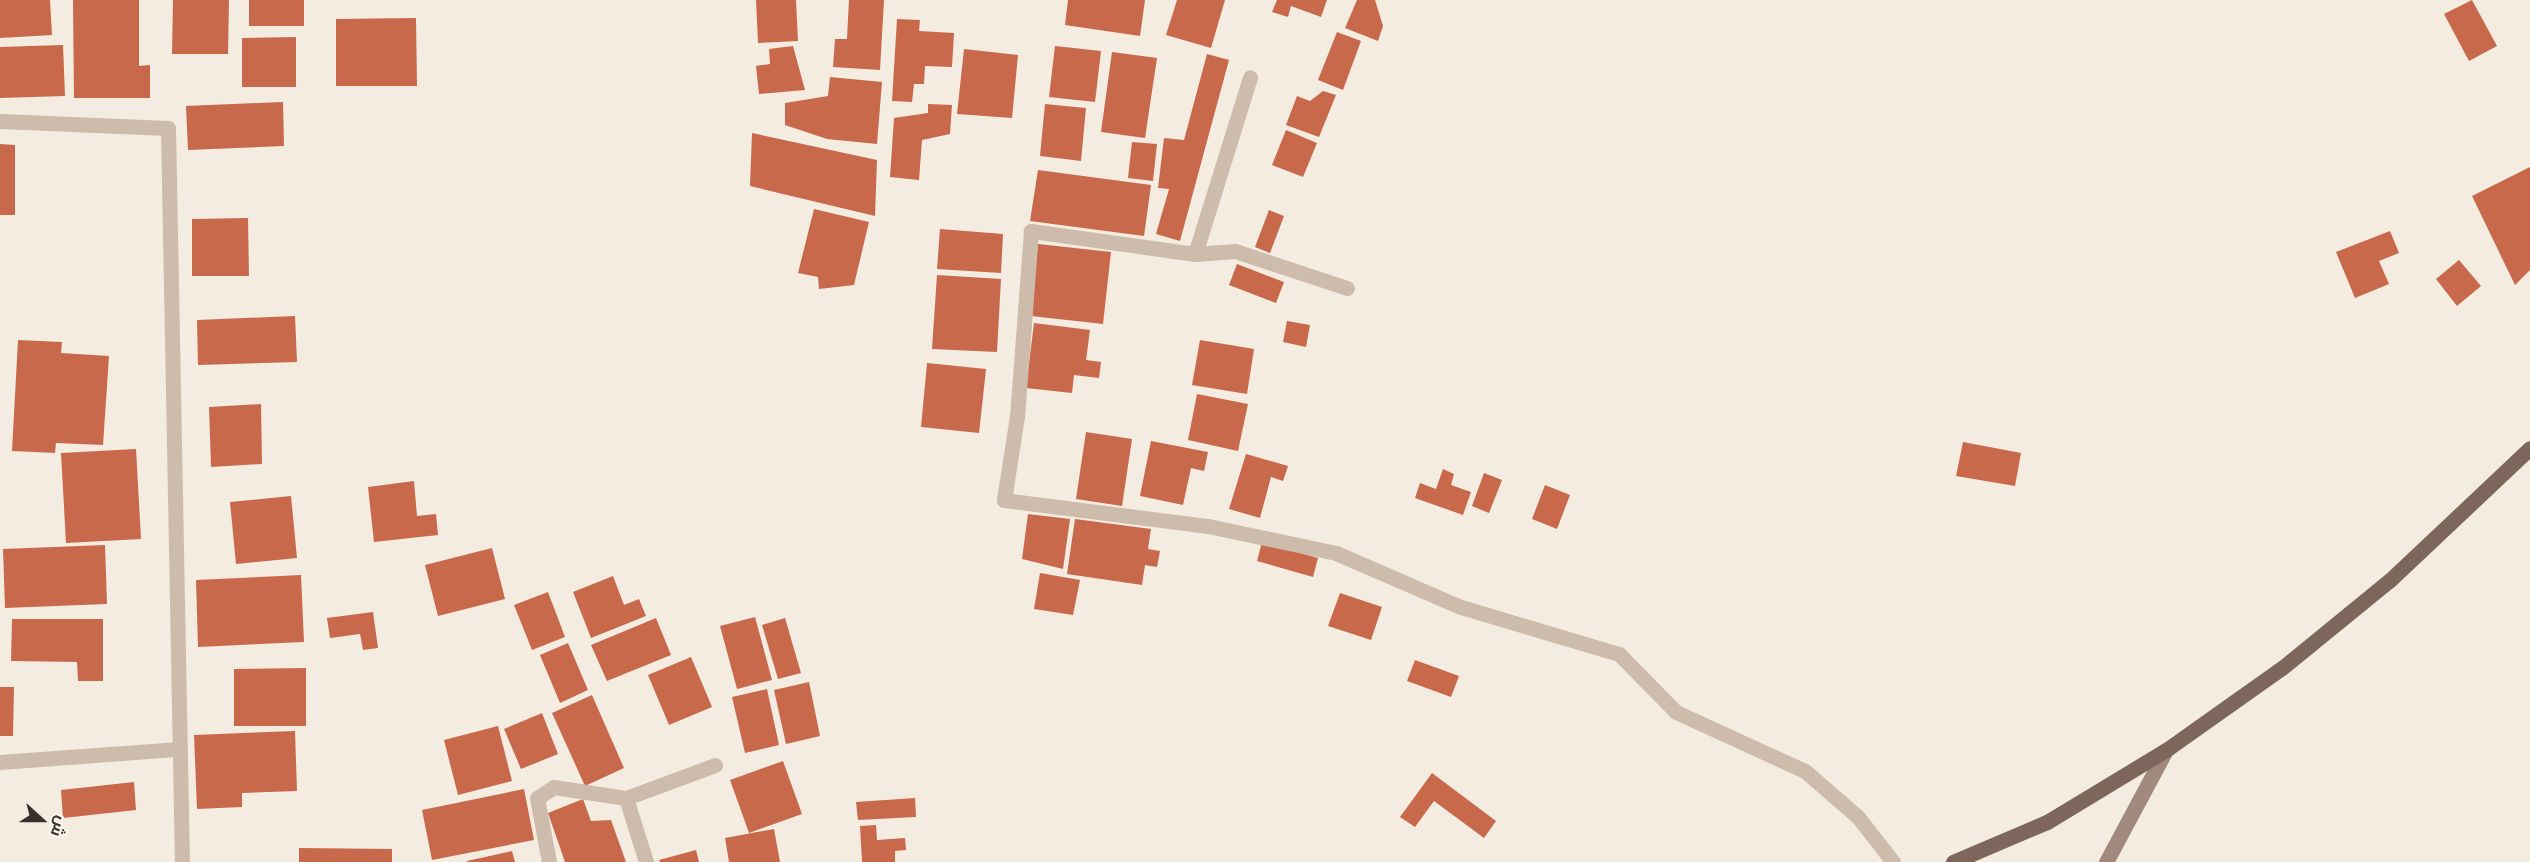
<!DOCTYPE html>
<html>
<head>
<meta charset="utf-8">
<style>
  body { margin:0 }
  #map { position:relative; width:2530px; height:862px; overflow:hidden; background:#f4ebe1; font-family:"Roboto Condensed",Cairo,sans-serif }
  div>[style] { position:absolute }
  .building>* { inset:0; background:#c8694b }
  .minor>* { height:15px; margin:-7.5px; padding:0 7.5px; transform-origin:7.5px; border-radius:7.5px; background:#cdbbac }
  .secondary>* { height:15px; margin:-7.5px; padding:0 7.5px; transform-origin:7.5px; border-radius:7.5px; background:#a18a7d }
  .primary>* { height:15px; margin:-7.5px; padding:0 7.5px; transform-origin:7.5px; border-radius:7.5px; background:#7d675c }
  span { translate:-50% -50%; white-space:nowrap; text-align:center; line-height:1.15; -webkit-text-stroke:6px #fbf5ee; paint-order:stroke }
  .north { position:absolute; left:12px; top:790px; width:60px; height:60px; -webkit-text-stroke:4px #fbf5ee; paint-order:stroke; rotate:111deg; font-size:16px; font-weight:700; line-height:24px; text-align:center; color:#3b302b }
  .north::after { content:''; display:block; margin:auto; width:21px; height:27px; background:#3b302b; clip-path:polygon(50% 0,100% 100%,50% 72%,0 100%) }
</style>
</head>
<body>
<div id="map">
  <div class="building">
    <div style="clip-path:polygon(0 0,50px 0,52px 35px,0 38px)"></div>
    <div style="clip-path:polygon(73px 0,139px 0,139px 66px,150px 65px,150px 98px,74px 98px)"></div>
    <div style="clip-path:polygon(173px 0,229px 0,228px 54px,172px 54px)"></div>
    <div style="clip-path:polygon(249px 0,304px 0,304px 26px,249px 26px)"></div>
    <div style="clip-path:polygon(756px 0,796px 0,798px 41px,758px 43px)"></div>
    <div style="clip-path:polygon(849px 0,884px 0,880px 70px,833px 67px,835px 39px,847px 39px)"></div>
    <div style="clip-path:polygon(1068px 0,1145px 0,1140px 36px,1065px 25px)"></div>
    <div style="clip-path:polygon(1177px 0,1225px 0,1211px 48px,1166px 35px)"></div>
    <div style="clip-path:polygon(1277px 0,1327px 0,1321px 17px,1291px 6px,1288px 17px,1272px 12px)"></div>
    <div style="clip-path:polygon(1357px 0,1375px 0,1383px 26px,1378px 41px,1345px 28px)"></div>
    <div style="clip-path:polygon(2472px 0,2497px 46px,2469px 61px,2444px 14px)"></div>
    <div style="clip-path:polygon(416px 18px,417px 86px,336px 86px,336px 19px)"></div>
    <div style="clip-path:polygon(897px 19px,920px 20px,919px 31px,954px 33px,952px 67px,925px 66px,924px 84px,914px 84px,912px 102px,892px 101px)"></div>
    <div style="clip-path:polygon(1337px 32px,1361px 41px,1343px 90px,1318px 80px)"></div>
    <div style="clip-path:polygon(296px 37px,296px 87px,242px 87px,242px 38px)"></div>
    <div style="clip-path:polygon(63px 45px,65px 96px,0 98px,0 47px)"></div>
    <div style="clip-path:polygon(793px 46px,805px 90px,759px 94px,756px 66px,770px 64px,769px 49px)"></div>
    <div style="clip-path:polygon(1055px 46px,1101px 51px,1095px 102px,1049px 97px)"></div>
    <div style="clip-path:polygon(964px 49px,1018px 55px,1012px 118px,957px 114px)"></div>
    <div style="clip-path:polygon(1112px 52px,1157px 58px,1145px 138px,1101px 132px)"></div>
    <div style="clip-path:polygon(1207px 54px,1229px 60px,1180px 241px,1156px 234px,1169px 189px,1158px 188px,1164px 138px,1184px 140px)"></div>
    <div style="clip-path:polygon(830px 77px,882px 82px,877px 144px,827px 139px,785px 125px,785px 103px,828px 96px)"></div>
    <div style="clip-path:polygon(1323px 91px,1336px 95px,1319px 137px,1286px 125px,1297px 96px,1310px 101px)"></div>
    <div style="clip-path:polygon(283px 102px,284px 146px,188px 150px,186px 106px)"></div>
    <div style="clip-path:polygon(928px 104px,952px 105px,950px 134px,922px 140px,919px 180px,890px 177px,894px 118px,928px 113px)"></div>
    <div style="clip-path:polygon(1045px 104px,1086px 108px,1081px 161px,1040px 156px)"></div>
    <div style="clip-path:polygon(1286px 130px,1317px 143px,1303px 177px,1272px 165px)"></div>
    <div style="clip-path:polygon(752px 133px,877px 160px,875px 216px,750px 186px)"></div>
    <div style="clip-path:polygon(1132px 142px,1157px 144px,1153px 181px,1128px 178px)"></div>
    <div style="clip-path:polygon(0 144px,15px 145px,15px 215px,0 215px)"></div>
    <div style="clip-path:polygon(2530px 167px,2530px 270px,2515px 285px,2472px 196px)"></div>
    <div style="clip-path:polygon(1038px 170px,1151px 185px,1144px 236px,1030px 221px)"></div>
    <div style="clip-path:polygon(814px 209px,869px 222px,854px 285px,819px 289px,818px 277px,798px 273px)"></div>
    <div style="clip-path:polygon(1269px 210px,1284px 216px,1270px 253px,1255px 247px)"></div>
    <div style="clip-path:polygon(248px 218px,249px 276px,192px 276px,192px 219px)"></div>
    <div style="clip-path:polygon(940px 229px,1003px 234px,1001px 273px,937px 269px)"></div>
    <div style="clip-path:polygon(2390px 231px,2399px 253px,2379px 261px,2389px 284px,2355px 298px,2336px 252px)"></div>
    <div style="clip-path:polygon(1038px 244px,1111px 252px,1103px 324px,1031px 316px)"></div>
    <div style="clip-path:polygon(2459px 260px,2481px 286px,2457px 306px,2436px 279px)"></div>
    <div style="clip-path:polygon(1237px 264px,1284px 282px,1276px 303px,1229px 285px)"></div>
    <div style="clip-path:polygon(937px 275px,1001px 279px,997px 352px,932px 349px)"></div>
    <div style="clip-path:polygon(295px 316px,297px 362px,198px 365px,197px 320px)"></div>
    <div style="clip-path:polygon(1287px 321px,1310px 325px,1306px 347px,1283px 342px)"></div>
    <div style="clip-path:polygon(1034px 323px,1090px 330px,1086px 360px,1101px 362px,1099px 378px,1074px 375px,1072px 393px,1026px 388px)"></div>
    <div style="clip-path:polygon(18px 340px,62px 342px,61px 353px,109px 356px,103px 445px,56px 443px,55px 453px,12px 451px)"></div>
    <div style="clip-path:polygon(1200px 340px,1254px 349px,1247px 394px,1192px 385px)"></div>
    <div style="clip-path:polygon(927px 363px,986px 369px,979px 433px,921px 427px)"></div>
    <div style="clip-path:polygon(1197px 394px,1248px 404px,1238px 451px,1188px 440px)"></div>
    <div style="clip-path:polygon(261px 404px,262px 464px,211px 467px,209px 407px)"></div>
    <div style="clip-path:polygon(1086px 432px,1132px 439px,1122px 506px,1076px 499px)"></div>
    <div style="clip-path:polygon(1151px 441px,1208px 452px,1204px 471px,1191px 468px,1183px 505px,1140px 496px)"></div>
    <div style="clip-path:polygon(1963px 442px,2021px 453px,2015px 486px,1956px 476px)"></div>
    <div style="clip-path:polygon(136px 449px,141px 539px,66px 543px,61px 453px)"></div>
    <div style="clip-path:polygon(1246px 454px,1288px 466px,1283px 481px,1271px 477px,1260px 518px,1229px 509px)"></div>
    <div style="clip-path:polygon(1443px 469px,1454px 474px,1451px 485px,1471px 492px,1463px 515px,1415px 498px,1420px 483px,1436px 489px)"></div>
    <div style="clip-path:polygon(1484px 473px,1502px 480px,1489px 513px,1472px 506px)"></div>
    <div style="clip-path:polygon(414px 481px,417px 516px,436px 514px,438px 535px,374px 542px,368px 487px)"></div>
    <div style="clip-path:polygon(1545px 485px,1570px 495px,1557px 529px,1532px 519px)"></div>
    <div style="clip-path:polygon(291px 496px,297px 558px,236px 564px,230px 502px)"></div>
    <div style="clip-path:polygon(1028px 514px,1070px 519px,1063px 569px,1022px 559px)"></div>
    <div style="clip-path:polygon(1075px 519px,1151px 529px,1148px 549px,1160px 551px,1157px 567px,1145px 565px,1142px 585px,1067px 574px)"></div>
    <div style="clip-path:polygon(1262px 542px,1318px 558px,1313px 577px,1257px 561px)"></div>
    <div style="clip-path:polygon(105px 545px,107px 604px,5px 608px,3px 549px)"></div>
    <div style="clip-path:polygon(492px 548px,505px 599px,438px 616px,425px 565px)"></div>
    <div style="clip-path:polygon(1040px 573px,1080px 580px,1073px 615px,1034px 609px)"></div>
    <div style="clip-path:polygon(301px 575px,304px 642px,198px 647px,196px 580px)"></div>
    <div style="clip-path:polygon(613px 576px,624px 605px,639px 599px,646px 616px,591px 638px,573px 592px)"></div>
    <div style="clip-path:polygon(548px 592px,565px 637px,532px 650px,514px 605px)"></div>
    <div style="clip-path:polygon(1340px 593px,1382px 607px,1371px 640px,1328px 626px)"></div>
    <div style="clip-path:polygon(373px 612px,378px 648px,363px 650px,360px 634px,330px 638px,327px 618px)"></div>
    <div style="clip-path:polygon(755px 617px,772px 680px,737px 689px,720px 626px)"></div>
    <div style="clip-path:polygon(656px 618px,671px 655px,607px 681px,591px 645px)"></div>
    <div style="clip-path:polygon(785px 618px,801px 673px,778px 679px,762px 625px)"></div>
    <div style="clip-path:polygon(12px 619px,103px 619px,103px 681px,78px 681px,77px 662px,11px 661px)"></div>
    <div style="clip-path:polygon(568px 643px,588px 690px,560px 703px,540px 655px)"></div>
    <div style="clip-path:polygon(691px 657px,712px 707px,669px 725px,648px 675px)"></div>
    <div style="clip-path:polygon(1415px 660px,1459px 676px,1451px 697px,1407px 681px)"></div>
    <div style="clip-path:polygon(306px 668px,306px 726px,234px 726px,234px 669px)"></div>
    <div style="clip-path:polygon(809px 682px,820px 736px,786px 744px,774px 690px)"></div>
    <div style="clip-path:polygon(0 687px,14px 687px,13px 736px,0 736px)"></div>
    <div style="clip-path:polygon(767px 689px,779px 745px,745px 753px,732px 697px)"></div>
    <div style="clip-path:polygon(592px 695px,624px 768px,585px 786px,552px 713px)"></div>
    <div style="clip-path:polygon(542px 713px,558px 754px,521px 769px,504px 729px)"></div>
    <div style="clip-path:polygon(498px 726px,512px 781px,458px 795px,444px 740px)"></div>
    <div style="clip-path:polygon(295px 731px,297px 791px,242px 793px,242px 807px,197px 809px,194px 735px)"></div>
    <div style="clip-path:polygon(783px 761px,802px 814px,749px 833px,730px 780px)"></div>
    <div style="clip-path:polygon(1432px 773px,1496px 821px,1484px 838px,1434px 801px,1415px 827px,1400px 817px)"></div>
    <div style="clip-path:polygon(134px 782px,136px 810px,63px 818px,61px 790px)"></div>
    <div style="clip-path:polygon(524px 789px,534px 840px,432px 860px,422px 810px)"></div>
    <div style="clip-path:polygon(915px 798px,916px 817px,858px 820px,856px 802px)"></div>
    <div style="clip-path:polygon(583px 799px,591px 821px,611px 820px,626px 862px,565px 862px,548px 813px)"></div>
    <div style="clip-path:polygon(876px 825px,877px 840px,905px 838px,906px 850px,895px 851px,895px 862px,862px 862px,860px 826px)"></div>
    <div style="clip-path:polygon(774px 829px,780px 862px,729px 862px,725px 838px)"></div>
    <div style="clip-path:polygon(299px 848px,392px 849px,392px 862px,299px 862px)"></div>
    <div style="clip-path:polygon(696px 850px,699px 862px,660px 862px,659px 860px)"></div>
    <div style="clip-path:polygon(512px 851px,515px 862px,467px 862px,467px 861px)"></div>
  </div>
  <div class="minor">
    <div style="left:0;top:121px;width:168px;rotate:2.4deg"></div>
    <div style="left:168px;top:128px;width:734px;rotate:88.91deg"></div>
    <div style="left:1195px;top:254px;width:185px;rotate:-72.7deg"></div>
    <div style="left:1347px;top:288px;width:118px;rotate:-161.7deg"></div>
    <div style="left:1235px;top:251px;width:40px;rotate:175.7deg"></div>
    <div style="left:1195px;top:254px;width:166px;rotate:-172deg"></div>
    <div style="left:1031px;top:231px;width:186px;rotate:94.3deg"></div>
    <div style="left:1017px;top:416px;width:85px;rotate:98.8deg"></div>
    <div style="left:1004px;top:500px;width:206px;rotate:7.3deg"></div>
    <div style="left:1208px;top:526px;width:131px;rotate:11.9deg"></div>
    <div style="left:1336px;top:553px;width:136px;rotate:23.4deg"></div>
    <div style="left:1461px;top:607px;width:165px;rotate:16.6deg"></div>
    <div style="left:1619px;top:654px;width:81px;rotate:45.5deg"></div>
    <div style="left:1676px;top:712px;width:142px;rotate:24.6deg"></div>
    <div style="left:1805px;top:771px;width:70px;rotate:41deg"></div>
    <div style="left:1858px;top:817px;width:57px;rotate:52.1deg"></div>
    <div style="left:0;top:762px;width:176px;rotate:-4.2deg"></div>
    <div style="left:626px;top:798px;width:67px;rotate:72.6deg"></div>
    <div style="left:549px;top:862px;width:65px;rotate:-100.6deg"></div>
    <div style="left:537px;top:798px;width:20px;rotate:-33deg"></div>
    <div style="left:554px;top:787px;width:73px;rotate:8.7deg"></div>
    <div style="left:626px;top:798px;width:95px;rotate:-20.3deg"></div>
  </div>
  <div class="secondary">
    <div style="left:2106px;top:862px;width:127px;rotate:-61.8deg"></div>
  </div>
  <div class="primary">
    <div style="left:1953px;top:862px;width:102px;rotate:-23.1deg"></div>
    <div style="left:2047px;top:822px;width:139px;rotate:-31.2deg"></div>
    <div style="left:2166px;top:750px;width:142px;rotate:-35.3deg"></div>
    <div style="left:2282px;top:668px;width:139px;rotate:-39.2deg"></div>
    <div style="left:2390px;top:580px;width:192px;rotate:-43.3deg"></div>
  </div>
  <div class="north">ش</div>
</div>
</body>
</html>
